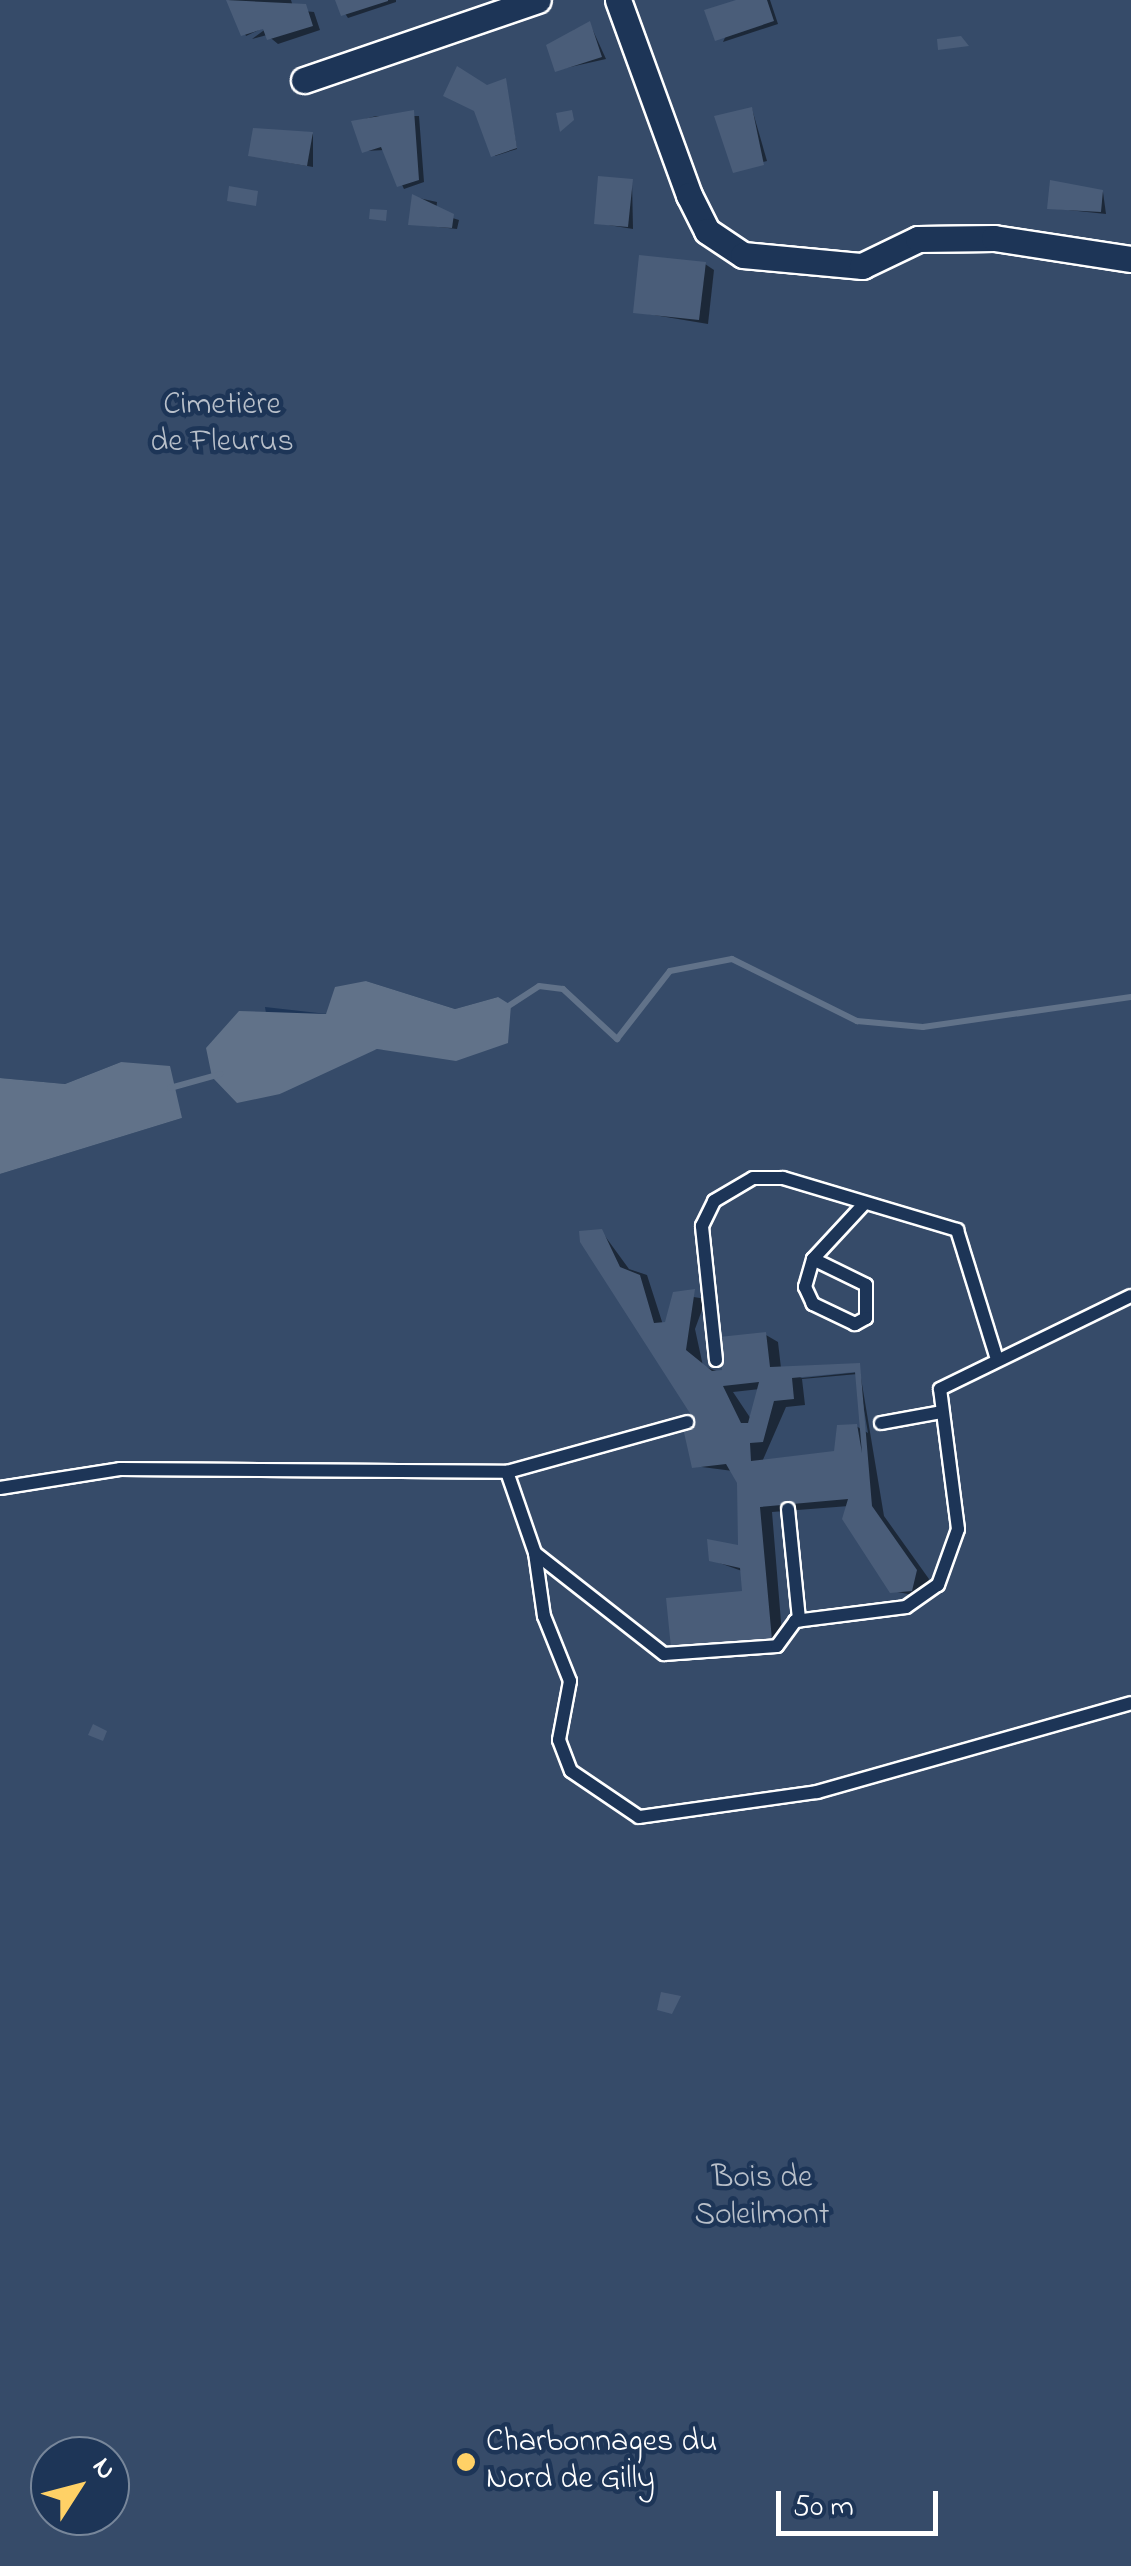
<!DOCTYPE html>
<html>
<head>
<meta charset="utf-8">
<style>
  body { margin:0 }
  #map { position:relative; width:1131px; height:2566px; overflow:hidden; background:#1d3557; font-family:"Indie Flower",sans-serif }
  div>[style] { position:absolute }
  .green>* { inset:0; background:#364b69 }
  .water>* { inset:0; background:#617289 }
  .shadow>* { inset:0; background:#0007 }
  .stream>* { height:6px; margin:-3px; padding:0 3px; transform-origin:3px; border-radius:3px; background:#617289 }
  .building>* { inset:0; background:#4a5d79 }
  .roads { filter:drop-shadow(2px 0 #fff) drop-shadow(-2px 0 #fff) drop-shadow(0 2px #fff) drop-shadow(0 -2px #fff) }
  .lane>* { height:12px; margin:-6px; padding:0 6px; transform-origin:6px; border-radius:6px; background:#1d3557 }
  .street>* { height:25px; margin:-12.5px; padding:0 12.5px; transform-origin:12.5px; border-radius:12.5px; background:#1d3557 }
  .dots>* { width:28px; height:28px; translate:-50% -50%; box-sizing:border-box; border:5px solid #1d3557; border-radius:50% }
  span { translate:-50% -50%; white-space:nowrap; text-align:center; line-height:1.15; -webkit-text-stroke:9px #1d3557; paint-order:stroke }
  .park-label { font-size:32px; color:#b9c0ca }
  .poi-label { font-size:32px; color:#fff }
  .left { translate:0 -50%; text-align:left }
  .north { position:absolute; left:30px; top:2436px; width:100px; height:100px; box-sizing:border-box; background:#1d3557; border:2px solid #77869a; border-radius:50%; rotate:54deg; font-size:28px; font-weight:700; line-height:40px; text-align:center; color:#fff }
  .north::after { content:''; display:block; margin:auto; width:35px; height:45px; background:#ffd166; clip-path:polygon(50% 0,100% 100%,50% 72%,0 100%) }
  .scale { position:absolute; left:776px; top:2491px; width:162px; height:45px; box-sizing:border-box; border:5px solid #fff; border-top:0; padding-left:12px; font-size:30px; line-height:35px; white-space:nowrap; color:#fff; -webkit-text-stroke:8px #1d3557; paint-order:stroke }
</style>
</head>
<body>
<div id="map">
  <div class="green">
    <div style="clip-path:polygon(evenodd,0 0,1131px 0,1131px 2566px,0 2566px,0 1174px,182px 1118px,121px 1062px,65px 1084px,0 1078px,0 0,366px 981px,455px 1009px,498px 997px,411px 1052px,377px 1049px,335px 1062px,280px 1094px,265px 1007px,327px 1014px,366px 981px,0 0,50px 2456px,110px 2456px,110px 2516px,50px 2516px,50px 2456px)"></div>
  </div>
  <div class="water">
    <div style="clip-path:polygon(366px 981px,455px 1009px,498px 997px,511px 1005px,508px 1043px,456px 1061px,377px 1049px,280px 1094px,237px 1103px,212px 1077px,206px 1048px,239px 1011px,326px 1014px,335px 987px)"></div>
    <div style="clip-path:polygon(121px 1062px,170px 1066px,182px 1118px,0 1174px,0 1078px,65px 1084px)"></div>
  </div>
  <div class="shadow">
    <div style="clip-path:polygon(229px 0,291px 0,294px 10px,314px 12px,320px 30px,278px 44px,267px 35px,252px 39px,274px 23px,246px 36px)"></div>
    <div style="clip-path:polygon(336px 0,396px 0,396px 2px,348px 18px)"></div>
    <div style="clip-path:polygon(742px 0,770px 0,778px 24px,723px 42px)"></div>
    <div style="clip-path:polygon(590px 24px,606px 59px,557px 70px,574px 30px)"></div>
    <div style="clip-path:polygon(505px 81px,517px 149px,495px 156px,487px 87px)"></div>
    <div style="clip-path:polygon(752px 109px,767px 161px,736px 169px)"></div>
    <div style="clip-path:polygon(376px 116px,419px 116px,424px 182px,404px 189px,385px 150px,364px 151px,354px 122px)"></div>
    <div style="clip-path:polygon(313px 134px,313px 167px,268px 159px)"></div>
    <div style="clip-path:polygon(632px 181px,633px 229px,596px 223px)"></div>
    <div style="clip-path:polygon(1103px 192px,1106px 214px,1049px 208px)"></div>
    <div style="clip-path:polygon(414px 197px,437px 202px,436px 213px,459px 220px,457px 229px,411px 224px)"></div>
    <div style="clip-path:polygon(705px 264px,714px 270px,708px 324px,636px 312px)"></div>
    <div style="clip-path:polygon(evenodd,602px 1232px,629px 1269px,647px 1275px,665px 1331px,675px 1294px,706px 1299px,695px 1329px,703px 1366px,725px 1374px,766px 1335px,778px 1342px,781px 1368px,802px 1378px,860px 1372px,884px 1516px,929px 1579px,924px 1597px,892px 1591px,849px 1506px,772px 1512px,783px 1646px,686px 1654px,744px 1593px,742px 1571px,711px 1560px,740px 1549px,740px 1483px,733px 1471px,694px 1466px,695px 1418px,602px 1232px,858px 1374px,868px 1433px,856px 1426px,837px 1453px,762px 1462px,786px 1407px,805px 1405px,802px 1379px,858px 1374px,602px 1232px,760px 1389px,751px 1419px,733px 1392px,760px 1389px)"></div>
  </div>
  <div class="stream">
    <div style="left:507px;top:1007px;width:38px;rotate:-33deg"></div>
    <div style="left:539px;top:986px;width:24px;rotate:7deg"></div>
    <div style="left:563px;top:989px;width:74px;rotate:42.8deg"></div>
    <div style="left:617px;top:1039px;width:86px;rotate:-52.1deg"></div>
    <div style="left:670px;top:971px;width:63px;rotate:-11deg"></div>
    <div style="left:732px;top:959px;width:140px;rotate:26.4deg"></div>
    <div style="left:857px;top:1021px;width:66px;rotate:5.2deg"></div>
    <div style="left:923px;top:1027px;width:210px;rotate:-8.2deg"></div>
    <div style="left:170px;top:1088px;width:52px;rotate:-15.6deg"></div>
  </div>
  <div class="building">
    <div style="clip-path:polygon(226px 0,306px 4px,313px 26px,267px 40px,263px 29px,241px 36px)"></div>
    <div style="clip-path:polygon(335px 0,388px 0,388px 1px,341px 16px)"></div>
    <div style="clip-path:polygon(736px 0,767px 0,774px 21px,715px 41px,704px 10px)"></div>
    <div style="clip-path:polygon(590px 21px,602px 57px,555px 72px,546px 45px)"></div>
    <div style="clip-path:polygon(961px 36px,969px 46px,938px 50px,937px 39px)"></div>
    <div style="clip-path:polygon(457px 66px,487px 85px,506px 78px,517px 148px,491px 157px,474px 111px,443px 96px)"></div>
    <div style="clip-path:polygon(752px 107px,764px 165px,733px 173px,714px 116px)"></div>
    <div style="clip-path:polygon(414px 110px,419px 180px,397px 187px,381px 147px,362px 153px,351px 121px)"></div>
    <div style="clip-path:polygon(572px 110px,574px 120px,560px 132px,556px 113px)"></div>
    <div style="clip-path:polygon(253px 128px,313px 132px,307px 166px,248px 156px)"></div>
    <div style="clip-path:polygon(598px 176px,633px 179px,628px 227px,594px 224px)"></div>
    <div style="clip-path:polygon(1050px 180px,1103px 190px,1101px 212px,1047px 209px)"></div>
    <div style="clip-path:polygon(229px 186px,258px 191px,256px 206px,227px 201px)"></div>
    <div style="clip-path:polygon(412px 194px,454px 214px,452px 228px,408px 225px)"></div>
    <div style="clip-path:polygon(370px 209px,387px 210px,386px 221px,369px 219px)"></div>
    <div style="clip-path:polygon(639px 255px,706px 262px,699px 320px,633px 313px)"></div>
    <div style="clip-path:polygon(evenodd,602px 1229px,620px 1267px,640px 1275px,654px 1323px,665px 1322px,673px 1292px,695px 1289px,686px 1350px,712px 1371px,722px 1370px,719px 1337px,766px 1332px,770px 1367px,860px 1363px,872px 1506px,917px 1570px,912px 1591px,890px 1593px,842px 1519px,848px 1499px,760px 1507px,772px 1640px,671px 1648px,666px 1598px,742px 1591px,740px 1568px,709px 1561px,707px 1539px,738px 1545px,737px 1483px,726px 1464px,692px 1468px,683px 1428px,694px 1428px,693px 1418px,580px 1242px,579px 1231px,602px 1229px,855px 1372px,862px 1453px,857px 1424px,837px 1425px,834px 1451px,751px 1461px,750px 1443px,763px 1442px,774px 1401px,794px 1399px,792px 1378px,855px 1372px,602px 1229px,759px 1382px,748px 1423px,741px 1423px,723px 1386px,759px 1382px)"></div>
    <div style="clip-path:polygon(93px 1724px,107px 1731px,103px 1741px,88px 1735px)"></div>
    <div style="clip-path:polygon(661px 1992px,681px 1996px,672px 2014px,657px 2010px)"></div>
  </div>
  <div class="roads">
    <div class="lane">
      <div style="left:813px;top:1259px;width:59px;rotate:26.1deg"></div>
      <div style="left:866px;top:1285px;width:33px;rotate:90deg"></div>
      <div style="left:866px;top:1318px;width:13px;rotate:151deg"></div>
      <div style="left:855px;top:1324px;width:47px;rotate:-154.5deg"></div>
      <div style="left:813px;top:1304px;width:19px;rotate:-115deg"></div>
      <div style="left:805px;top:1287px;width:29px;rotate:-74deg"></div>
      <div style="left:813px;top:1259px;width:74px;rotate:-47.2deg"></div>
      <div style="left:716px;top:1360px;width:135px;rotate:-96deg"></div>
      <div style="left:702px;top:1226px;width:28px;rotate:-64deg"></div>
      <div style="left:714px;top:1201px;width:45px;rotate:-30.5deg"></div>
      <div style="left:753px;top:1178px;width:30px"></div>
      <div style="left:783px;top:1178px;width:182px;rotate:16.6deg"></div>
      <div style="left:957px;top:1230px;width:135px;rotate:72.8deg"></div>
      <div style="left:881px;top:1423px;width:62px;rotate:-10.2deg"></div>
      <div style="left:507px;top:1472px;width:86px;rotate:70.9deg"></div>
      <div style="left:535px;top:1553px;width:164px;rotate:38.1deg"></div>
      <div style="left:664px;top:1654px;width:113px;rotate:-4deg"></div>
      <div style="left:777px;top:1646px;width:31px;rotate:-54deg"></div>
      <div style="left:795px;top:1621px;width:112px;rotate:-7.2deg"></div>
      <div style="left:906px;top:1607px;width:39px;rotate:-35deg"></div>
      <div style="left:938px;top:1585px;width:59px;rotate:-70.3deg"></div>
      <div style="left:958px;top:1529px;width:141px;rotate:-97.3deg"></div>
      <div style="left:940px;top:1389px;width:212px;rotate:-26deg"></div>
      <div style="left:0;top:1488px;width:121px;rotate:-9deg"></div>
      <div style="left:120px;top:1469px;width:387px;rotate:0.4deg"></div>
      <div style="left:507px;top:1472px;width:187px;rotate:-15.5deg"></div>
      <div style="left:788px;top:1509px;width:112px;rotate:84.3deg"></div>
      <div style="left:535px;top:1553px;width:64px;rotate:81.9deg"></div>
      <div style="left:544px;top:1616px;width:70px;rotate:68.2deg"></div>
      <div style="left:570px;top:1681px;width:60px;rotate:100.6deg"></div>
      <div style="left:559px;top:1740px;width:33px;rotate:69deg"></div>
      <div style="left:571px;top:1771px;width:82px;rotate:34.1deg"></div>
      <div style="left:639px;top:1817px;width:180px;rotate:-8deg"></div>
      <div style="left:817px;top:1792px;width:326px;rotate:-15.8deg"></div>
    </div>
    <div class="street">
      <div style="left:618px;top:0;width:208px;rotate:70deg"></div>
      <div style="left:689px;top:195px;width:40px;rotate:63.4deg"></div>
      <div style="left:707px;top:231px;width:43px;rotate:33.7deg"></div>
      <div style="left:743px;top:255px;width:120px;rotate:5.3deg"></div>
      <div style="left:862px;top:266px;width:62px;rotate:-25.7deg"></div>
      <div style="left:918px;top:239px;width:76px;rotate:-0.8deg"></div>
      <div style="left:994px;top:238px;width:139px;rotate:8.7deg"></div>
      <div style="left:304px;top:80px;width:247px;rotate:-18.9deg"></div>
    </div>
  </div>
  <div class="dots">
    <div style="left:466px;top:2462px;background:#ffd166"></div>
  </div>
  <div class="park-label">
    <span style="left:222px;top:425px">Cimetière<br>de Fleurus</span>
    <span style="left:762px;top:2198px">Bois de<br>Soleilmont</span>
  </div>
  <div class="poi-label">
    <span class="left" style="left:486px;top:2462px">Charbonnages du<br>Nord de Gilly</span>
  </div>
  <div class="north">N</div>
  <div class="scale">50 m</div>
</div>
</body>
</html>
